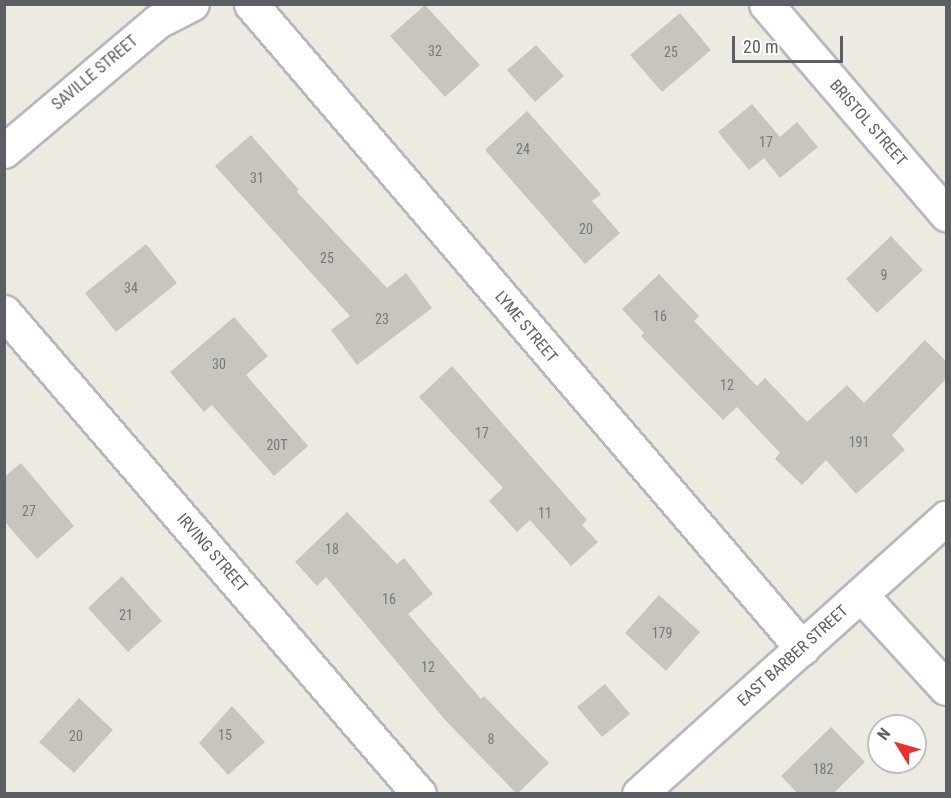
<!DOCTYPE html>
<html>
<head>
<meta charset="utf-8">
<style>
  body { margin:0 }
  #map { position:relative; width:951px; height:798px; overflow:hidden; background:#edeae2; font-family:"Roboto Condensed",sans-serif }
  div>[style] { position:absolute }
  .building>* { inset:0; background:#c8c5bf }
  .roads { filter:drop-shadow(2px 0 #b5b8bd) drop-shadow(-2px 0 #b5b8bd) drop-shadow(0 2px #b5b8bd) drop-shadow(0 -2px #b5b8bd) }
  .minor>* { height:33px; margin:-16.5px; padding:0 16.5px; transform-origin:16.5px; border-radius:16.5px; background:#fff }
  span { translate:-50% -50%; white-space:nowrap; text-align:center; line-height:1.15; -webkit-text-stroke:4.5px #fff; paint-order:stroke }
  .number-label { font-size:14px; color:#76787a }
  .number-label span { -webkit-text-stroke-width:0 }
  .street-label { font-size:16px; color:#5b5f63 }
  .frame { position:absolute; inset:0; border:6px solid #5b5f63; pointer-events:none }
  .north { position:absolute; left:867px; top:714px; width:60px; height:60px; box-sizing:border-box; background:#fff; border:2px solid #bdbfc1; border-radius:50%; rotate:307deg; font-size:16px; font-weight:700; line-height:24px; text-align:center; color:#5b5f63 }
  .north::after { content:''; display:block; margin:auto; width:21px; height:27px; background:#e8332d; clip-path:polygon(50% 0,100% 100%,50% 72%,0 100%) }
  .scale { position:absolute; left:732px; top:36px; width:111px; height:27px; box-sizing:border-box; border:3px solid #5b5f63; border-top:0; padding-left:8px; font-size:18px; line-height:21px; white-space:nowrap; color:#5b5f63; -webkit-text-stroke:4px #fff; paint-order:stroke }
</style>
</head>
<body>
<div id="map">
  <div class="building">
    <div style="clip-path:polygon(425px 5px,480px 65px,445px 97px,390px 36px)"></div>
    <div style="clip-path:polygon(680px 13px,711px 50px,662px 92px,630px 55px)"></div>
    <div style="clip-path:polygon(536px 45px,564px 76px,535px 102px,507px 70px)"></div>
    <div style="clip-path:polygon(752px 104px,780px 137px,797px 122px,818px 147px,780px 178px,764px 158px,749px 170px,718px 132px)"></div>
    <div style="clip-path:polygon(527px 111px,601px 194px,592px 201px,620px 233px,585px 264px,485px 150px)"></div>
    <div style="clip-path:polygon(251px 135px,299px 190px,297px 192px,387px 288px,406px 273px,432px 308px,357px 365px,331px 330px,350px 316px,215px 166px)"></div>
    <div style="clip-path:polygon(891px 236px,923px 270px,877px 313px,846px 279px)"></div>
    <div style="clip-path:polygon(146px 244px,177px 283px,116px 332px,85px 293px)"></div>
    <div style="clip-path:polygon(659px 274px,699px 316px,694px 321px,757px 386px,765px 378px,807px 422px,847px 385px,864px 403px,925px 340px,946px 361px,946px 379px,892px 435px,905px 450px,856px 494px,826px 460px,802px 485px,775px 459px,780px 453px,737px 407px,723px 420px,641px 336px,644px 333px,622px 309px)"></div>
    <div style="clip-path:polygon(234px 317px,268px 356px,246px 375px,308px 446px,274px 476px,212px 405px,204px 412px,170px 372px)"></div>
    <div style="clip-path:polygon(452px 366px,587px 520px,582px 525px,598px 542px,571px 566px,530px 520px,517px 532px,489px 501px,503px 488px,419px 397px)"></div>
    <div style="clip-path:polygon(21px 463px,74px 526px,37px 559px,4px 521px,4px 477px)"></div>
    <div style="clip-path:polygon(347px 512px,397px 564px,404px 558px,433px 594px,408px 614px,481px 699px,484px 696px,549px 763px,517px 794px,445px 720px,326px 577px,317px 586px,295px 562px)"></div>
    <div style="clip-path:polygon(122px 576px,162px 621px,128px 652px,88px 608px)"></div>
    <div style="clip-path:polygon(659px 595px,700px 632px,666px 671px,625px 633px)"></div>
    <div style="clip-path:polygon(605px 684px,630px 714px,602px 737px,577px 707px)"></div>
    <div style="clip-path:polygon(79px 698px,113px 730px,74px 773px,39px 742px)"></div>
    <div style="clip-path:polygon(232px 706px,265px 742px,228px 775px,199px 743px)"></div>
    <div style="clip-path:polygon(831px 727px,865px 762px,833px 794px,798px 794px,781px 776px)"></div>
  </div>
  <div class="roads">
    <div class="minor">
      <div style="left:251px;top:4px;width:848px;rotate:49.45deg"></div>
      <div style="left:766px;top:4px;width:277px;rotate:49.4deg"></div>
      <div style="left:4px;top:151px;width:202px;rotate:-40.2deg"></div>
      <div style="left:158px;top:21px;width:38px;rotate:-27deg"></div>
      <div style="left:4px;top:312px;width:636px;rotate:49.27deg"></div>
      <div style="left:861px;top:595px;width:126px;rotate:47.6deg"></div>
      <div style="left:639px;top:794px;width:413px;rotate:-42deg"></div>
    </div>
  </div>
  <div class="number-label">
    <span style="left:435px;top:51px">32</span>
    <span style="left:671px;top:52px">25</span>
    <span style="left:766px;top:142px">17</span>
    <span style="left:523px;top:149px">24</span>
    <span style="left:257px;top:178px">31</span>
    <span style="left:586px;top:229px">20</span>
    <span style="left:327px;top:258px">25</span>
    <span style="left:884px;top:275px">9</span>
    <span style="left:131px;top:288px">34</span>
    <span style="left:660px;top:316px">16</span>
    <span style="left:382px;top:319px">23</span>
    <span style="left:219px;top:364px">30</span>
    <span style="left:727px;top:385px">12</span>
    <span style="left:482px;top:433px">17</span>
    <span style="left:859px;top:442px">191</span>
    <span style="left:277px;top:445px">20T</span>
    <span style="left:29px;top:511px">27</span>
    <span style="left:545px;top:513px">11</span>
    <span style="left:332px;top:549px">18</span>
    <span style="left:389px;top:599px">16</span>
    <span style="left:126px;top:615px">21</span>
    <span style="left:662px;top:633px">179</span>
    <span style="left:428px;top:667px">12</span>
    <span style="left:225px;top:735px">15</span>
    <span style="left:76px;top:736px">20</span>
    <span style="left:491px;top:739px">8</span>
    <span style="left:823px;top:769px">182</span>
  </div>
  <div class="street-label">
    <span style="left:95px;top:73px;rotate:-40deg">SAVILLE STREET</span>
    <span style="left:868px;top:123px;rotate:49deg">BRISTOL STREET</span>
    <span style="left:526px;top:327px;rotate:50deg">LYME STREET</span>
    <span style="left:212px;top:553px;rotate:49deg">IRVING STREET</span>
    <span style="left:793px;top:656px;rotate:-42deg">EAST BARBER STREET</span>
  </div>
  <div class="frame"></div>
  <div class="north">N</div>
  <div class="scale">20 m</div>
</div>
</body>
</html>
